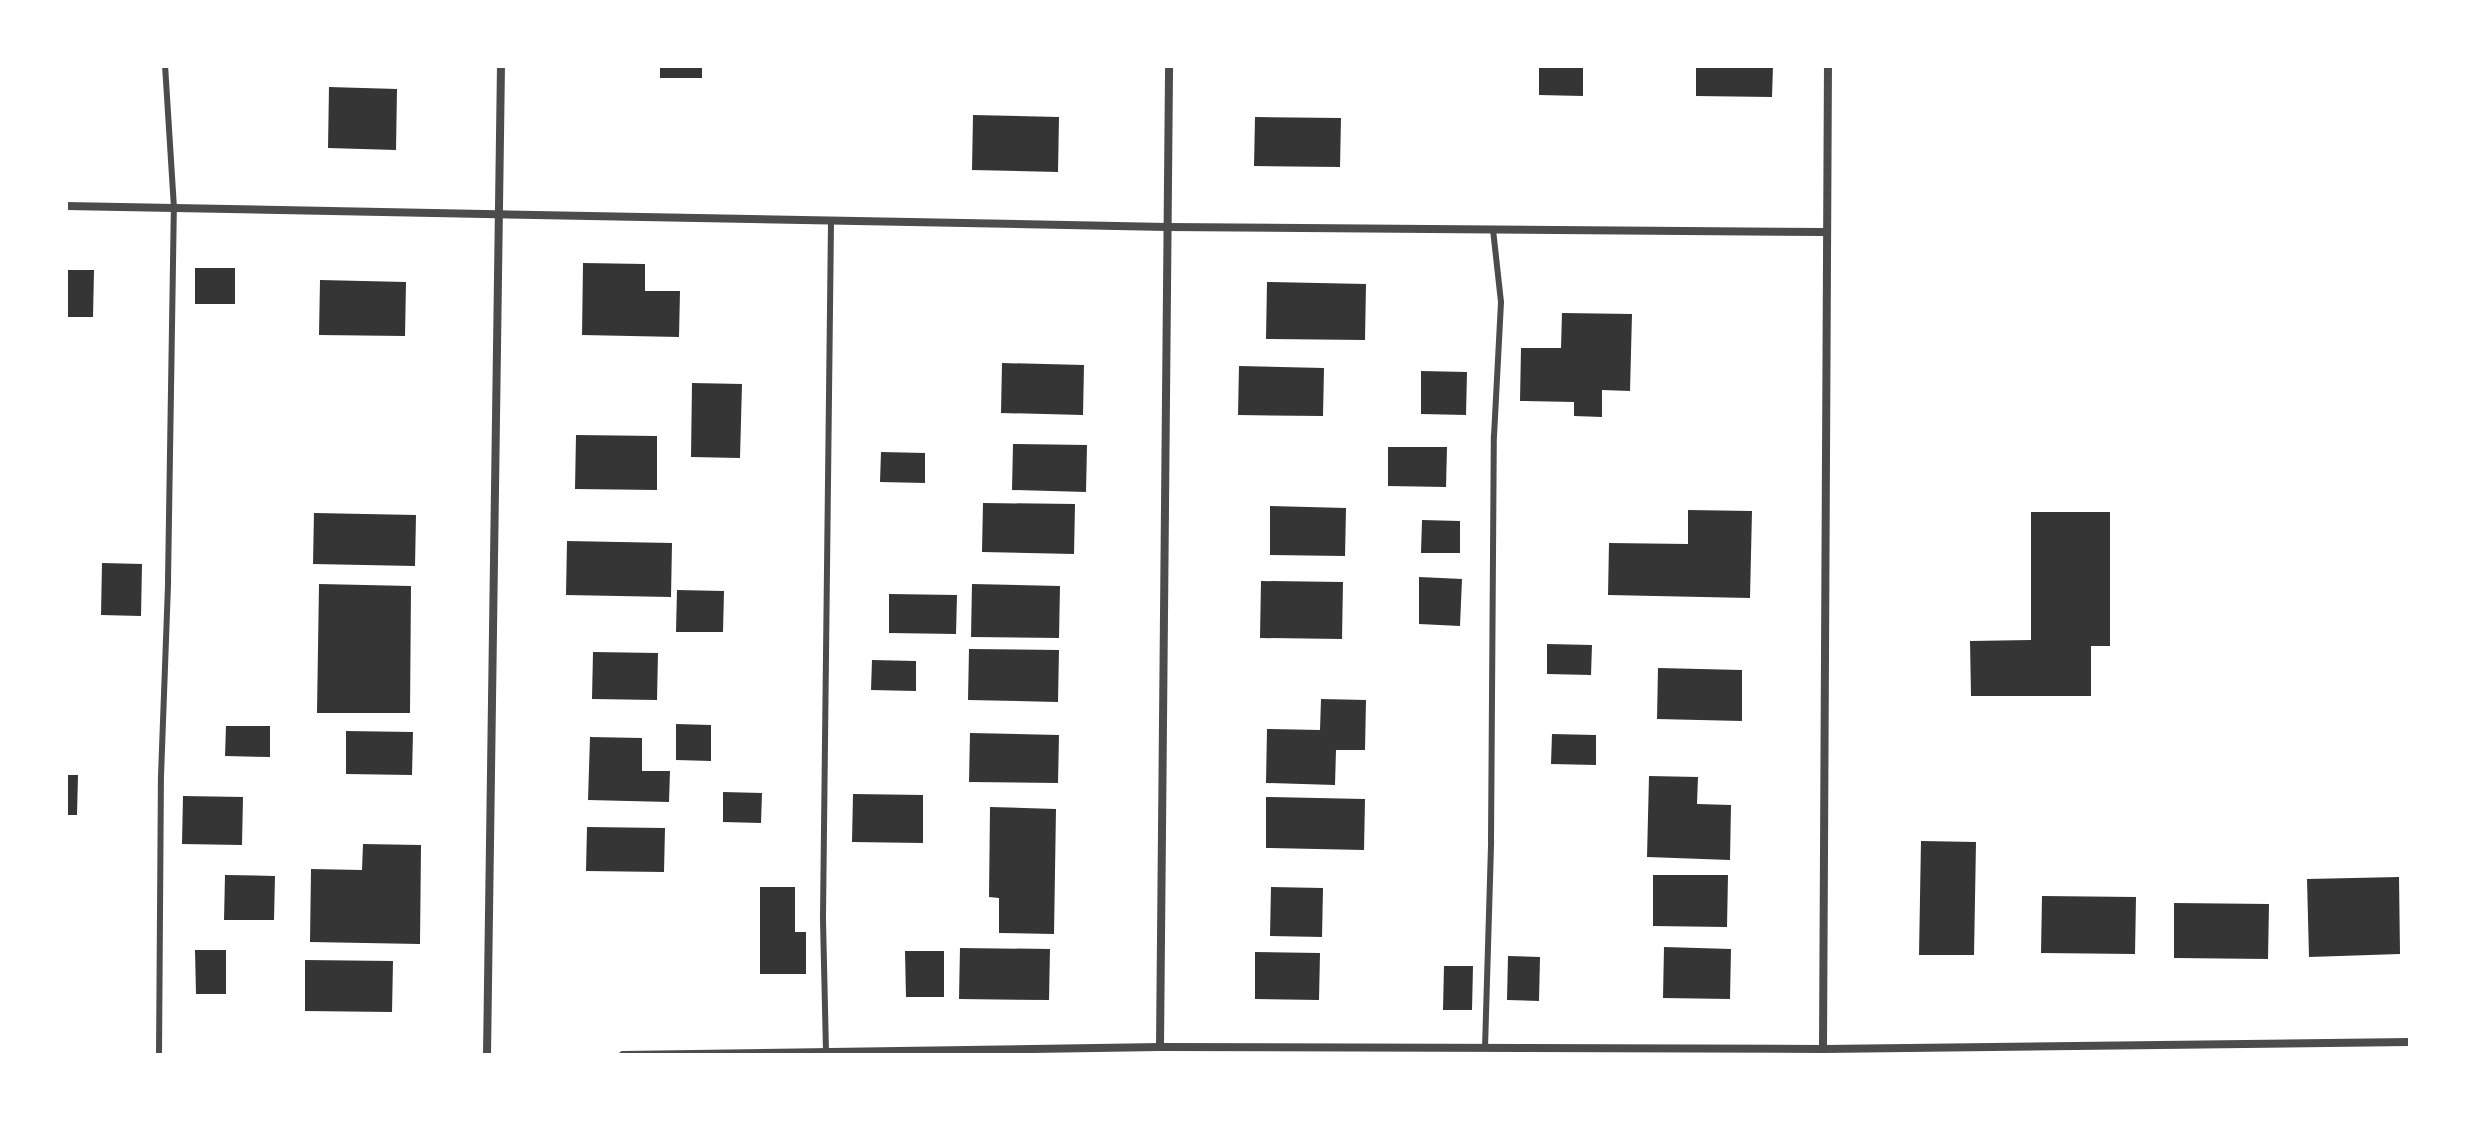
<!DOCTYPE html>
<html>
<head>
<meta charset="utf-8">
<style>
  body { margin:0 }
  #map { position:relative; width:2476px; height:1121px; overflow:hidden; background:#fff; font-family:"Nunito Sans",sans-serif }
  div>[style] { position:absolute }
  .building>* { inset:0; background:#353535 }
  .service>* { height:6px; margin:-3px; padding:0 3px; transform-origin:3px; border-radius:3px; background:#4c4c4c }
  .minor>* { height:8px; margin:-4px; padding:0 4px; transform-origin:4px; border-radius:4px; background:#4c4c4c }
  span { translate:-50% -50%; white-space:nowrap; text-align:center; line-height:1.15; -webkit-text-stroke:6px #fff; paint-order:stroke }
  .frame { position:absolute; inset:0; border:68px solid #fff; pointer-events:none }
</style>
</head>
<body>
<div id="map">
  <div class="building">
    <div style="clip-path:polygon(660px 66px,702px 66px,702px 78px,660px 78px)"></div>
    <div style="clip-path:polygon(1539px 66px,1583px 66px,1583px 96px,1539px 95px)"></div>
    <div style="clip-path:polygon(1696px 66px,1773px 66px,1772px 97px,1696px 96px)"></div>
    <div style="clip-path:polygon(329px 87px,397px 89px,396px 150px,328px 148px)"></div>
    <div style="clip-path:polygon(973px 115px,1059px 117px,1058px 172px,972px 170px)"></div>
    <div style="clip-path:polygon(1255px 117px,1341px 118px,1340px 167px,1254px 166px)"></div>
    <div style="clip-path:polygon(583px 263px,645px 264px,645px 291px,680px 291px,679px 337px,582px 335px)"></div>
    <div style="clip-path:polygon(195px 268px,235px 268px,235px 304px,195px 304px)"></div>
    <div style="clip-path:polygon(66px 270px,94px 270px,93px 317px,66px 317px)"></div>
    <div style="clip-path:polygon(320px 280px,406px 282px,405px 336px,319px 335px)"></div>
    <div style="clip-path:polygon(1267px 282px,1366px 284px,1365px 340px,1266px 339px)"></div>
    <div style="clip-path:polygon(1562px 313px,1632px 314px,1630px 391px,1602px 390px,1602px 417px,1574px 416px,1574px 402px,1520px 401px,1521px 348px,1561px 348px)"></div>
    <div style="clip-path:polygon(1002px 363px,1084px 365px,1083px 415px,1001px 413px)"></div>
    <div style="clip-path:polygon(1239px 366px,1324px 368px,1323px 416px,1238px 415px)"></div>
    <div style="clip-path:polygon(1421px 371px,1467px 372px,1466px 415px,1421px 414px)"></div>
    <div style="clip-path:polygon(692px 383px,742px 384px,740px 458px,691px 457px)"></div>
    <div style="clip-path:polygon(576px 435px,657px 436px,657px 490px,575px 489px)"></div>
    <div style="clip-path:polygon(1013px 444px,1087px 445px,1086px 492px,1012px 490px)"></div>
    <div style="clip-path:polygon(1388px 447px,1447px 447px,1446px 487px,1388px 486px)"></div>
    <div style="clip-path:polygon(881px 452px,925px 453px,925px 483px,880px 482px)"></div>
    <div style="clip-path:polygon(983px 503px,1075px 504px,1074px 554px,982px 552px)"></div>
    <div style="clip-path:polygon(1270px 506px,1346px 508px,1345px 556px,1270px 555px)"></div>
    <div style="clip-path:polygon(1688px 510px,1752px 511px,1750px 598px,1608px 595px,1609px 543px,1688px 544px)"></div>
    <div style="clip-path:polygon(2031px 512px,2110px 512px,2110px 646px,2091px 646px,2091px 696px,1971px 696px,1970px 641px,2031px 640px)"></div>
    <div style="clip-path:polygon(314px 513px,416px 515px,415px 566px,313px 564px)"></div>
    <div style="clip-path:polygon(1422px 520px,1460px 521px,1460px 553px,1421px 553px)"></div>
    <div style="clip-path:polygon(567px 541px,672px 543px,671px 597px,566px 595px)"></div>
    <div style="clip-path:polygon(102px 563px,142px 564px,141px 616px,101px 615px)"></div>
    <div style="clip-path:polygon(1419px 577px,1462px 579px,1460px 626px,1419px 624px)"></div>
    <div style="clip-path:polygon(1261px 581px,1343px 582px,1342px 639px,1260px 638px)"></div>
    <div style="clip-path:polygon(319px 584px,411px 586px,410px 713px,317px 713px)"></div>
    <div style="clip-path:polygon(972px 584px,1060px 586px,1059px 638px,971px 637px)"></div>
    <div style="clip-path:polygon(677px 590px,724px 591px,723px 632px,676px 632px)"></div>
    <div style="clip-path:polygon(889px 594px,957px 595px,956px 634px,889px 633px)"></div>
    <div style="clip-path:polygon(1547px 644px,1592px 645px,1591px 675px,1547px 674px)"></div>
    <div style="clip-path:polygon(969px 649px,1059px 650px,1058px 702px,968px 700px)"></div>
    <div style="clip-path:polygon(593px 652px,658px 653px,657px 700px,592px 699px)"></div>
    <div style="clip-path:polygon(872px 660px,916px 661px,916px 691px,871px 690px)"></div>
    <div style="clip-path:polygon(1658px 668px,1742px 670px,1742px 721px,1657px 719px)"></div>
    <div style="clip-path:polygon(1321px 699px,1366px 700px,1365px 750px,1336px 750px,1335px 785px,1266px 783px,1267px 729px,1320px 730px)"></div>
    <div style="clip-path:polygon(676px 724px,711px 725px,711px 761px,676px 760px)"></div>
    <div style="clip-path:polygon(226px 726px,270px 726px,270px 757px,225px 756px)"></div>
    <div style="clip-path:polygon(346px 731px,413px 732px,412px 775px,346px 774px)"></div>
    <div style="clip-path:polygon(970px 733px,1059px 735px,1058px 783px,969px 782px)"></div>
    <div style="clip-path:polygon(1552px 734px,1596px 735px,1596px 765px,1551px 764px)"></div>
    <div style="clip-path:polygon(590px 737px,642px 738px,642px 771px,670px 771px,669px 802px,588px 800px)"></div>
    <div style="clip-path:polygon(66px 775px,78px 775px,77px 815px,66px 815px)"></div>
    <div style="clip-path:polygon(1649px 776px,1698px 777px,1697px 804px,1731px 805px,1730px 860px,1647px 857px)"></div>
    <div style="clip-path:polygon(723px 792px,762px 793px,761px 823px,723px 822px)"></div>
    <div style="clip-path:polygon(853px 794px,923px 795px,923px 843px,852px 842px)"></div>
    <div style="clip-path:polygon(183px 796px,243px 797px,242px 845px,182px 844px)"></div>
    <div style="clip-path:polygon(1266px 797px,1365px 799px,1364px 850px,1266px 848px)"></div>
    <div style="clip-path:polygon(990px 807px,1056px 809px,1054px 934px,999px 933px,999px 898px,989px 897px)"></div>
    <div style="clip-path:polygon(587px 827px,665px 828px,664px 872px,586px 871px)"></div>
    <div style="clip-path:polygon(1921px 841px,1976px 842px,1974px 955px,1919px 955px)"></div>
    <div style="clip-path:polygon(363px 844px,421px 845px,420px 944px,310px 942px,311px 869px,362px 870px)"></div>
    <div style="clip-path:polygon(225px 875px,275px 876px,274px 920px,224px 920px)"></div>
    <div style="clip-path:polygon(1653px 875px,1728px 875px,1727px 927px,1653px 926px)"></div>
    <div style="clip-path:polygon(2399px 877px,2400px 954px,2309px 957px,2307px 879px)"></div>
    <div style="clip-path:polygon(760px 887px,795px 887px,795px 932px,806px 932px,806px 974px,760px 974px)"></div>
    <div style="clip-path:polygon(1271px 887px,1323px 888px,1322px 937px,1270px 936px)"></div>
    <div style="clip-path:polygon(2042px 896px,2136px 897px,2135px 954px,2041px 953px)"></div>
    <div style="clip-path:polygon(2174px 903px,2269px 904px,2268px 959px,2174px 958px)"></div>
    <div style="clip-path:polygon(1664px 947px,1731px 949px,1730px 999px,1663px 998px)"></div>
    <div style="clip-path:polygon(960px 948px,1050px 949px,1049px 1000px,959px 999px)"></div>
    <div style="clip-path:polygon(195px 950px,226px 950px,226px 994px,196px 994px)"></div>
    <div style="clip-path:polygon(905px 951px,944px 951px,944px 997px,906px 997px)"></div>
    <div style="clip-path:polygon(1255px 952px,1320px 953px,1319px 1000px,1255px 999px)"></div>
    <div style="clip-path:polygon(1508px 956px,1540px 957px,1539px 1001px,1507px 1000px)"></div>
    <div style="clip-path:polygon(305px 960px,393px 961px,392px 1012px,305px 1011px)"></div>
    <div style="clip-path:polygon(1444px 966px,1473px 966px,1472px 1010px,1443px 1010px)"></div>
  </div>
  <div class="service">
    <div style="left:1485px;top:1048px;width:207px;rotate:-88.3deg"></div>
    <div style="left:1491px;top:841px;width:405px;rotate:-89.6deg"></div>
    <div style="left:1494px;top:436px;width:134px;rotate:-87deg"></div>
    <div style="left:1501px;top:302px;width:72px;rotate:-96.3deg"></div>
    <div style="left:826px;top:1052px;width:136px;rotate:-91.3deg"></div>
    <div style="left:823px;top:916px;width:696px;rotate:-89.34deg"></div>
    <div style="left:159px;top:1055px;width:279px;rotate:-89.6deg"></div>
    <div style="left:161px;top:776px;width:195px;rotate:-87.9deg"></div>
    <div style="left:168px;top:581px;width:373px;rotate:-89.1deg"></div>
    <div style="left:174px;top:208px;width:142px;rotate:-93.6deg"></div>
  </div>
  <div class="minor">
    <div style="left:66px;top:206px;width:1101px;rotate:1.09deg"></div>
    <div style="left:1167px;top:227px;width:658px;rotate:0.44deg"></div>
    <div style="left:1160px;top:1047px;width:981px;rotate:-89.47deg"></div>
    <div style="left:1823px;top:1049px;width:983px;rotate:-89.71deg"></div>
    <div style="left:487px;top:1055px;width:989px;rotate:-89.19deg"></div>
    <div style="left:623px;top:1055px;width:537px;rotate:-0.85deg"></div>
    <div style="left:1160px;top:1047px;width:663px;rotate:0.17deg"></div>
    <div style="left:1823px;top:1049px;width:587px;rotate:-0.68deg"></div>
  </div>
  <div class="frame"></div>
</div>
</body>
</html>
